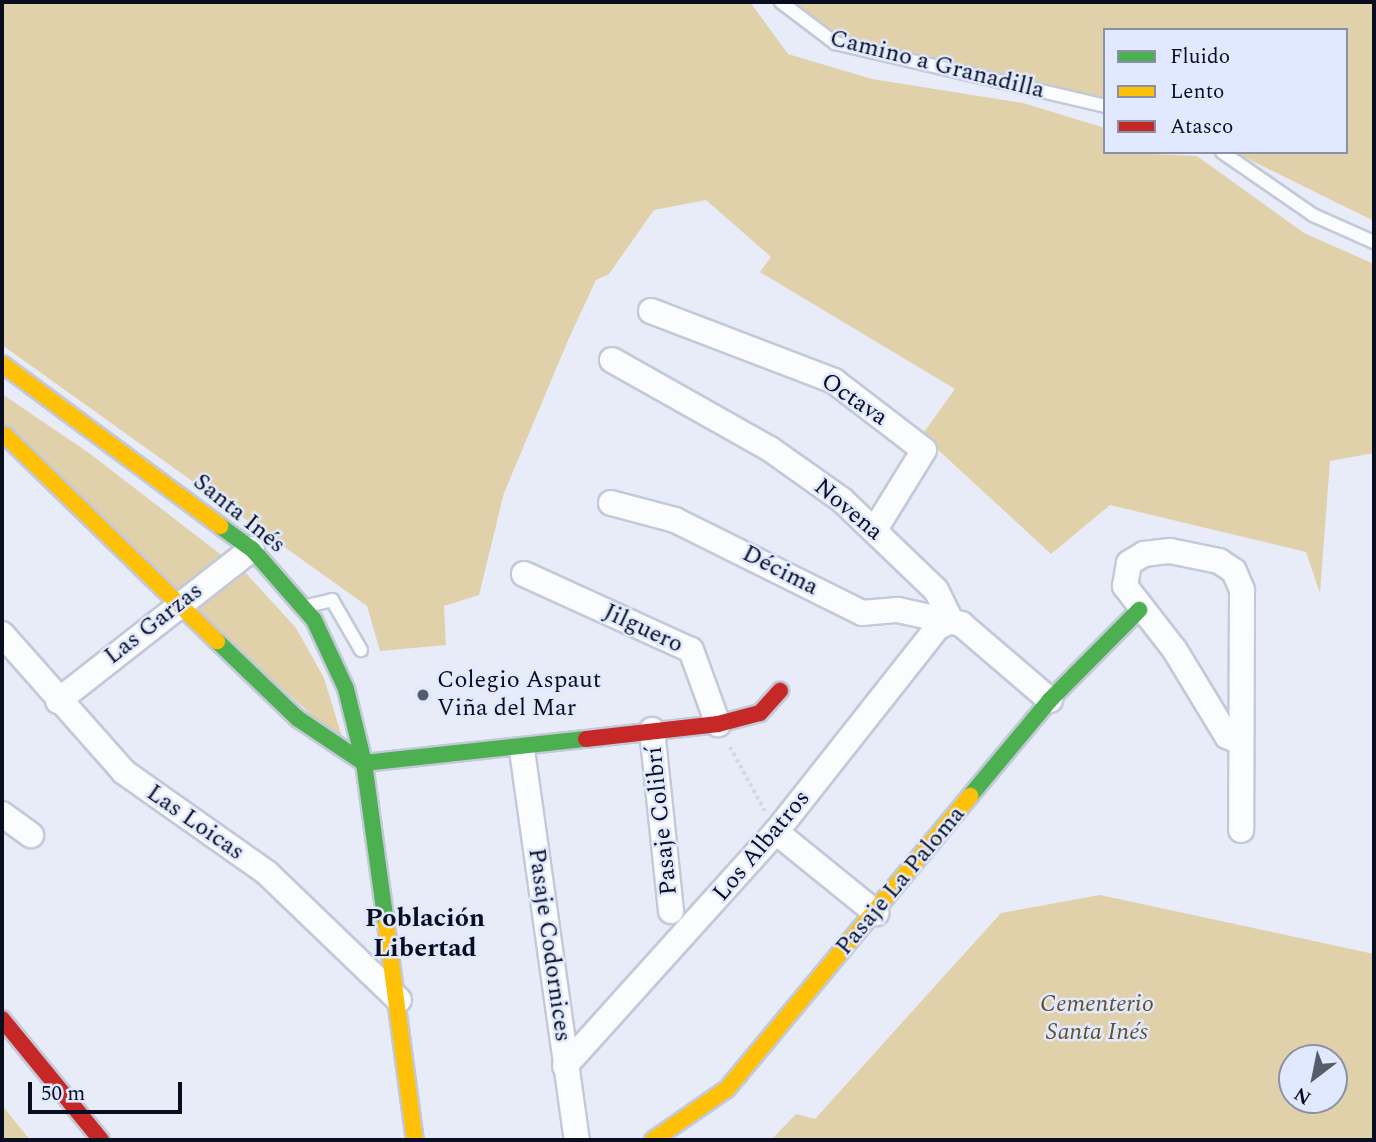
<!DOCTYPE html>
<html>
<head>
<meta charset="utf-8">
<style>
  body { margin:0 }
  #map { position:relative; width:1376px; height:1142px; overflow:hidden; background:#e7ecf8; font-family:Spectral,serif }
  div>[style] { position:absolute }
  .green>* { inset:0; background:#e1d1aa }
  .path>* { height:3.5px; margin-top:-1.75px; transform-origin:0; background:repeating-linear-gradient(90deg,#d5d7da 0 3.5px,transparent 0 7px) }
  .roads { filter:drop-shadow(2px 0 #c3c9d9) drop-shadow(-2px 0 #c3c9d9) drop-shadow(0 2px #c3c9d9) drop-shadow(0 -2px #c3c9d9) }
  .lane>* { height:12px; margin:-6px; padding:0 6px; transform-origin:6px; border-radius:6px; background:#fbfcfe }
  .street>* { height:24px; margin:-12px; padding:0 12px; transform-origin:12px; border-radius:12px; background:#fbfcfe }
  .fast>* { height:16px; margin:-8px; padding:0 8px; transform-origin:8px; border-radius:8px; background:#4caf50 }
  .slow>* { height:16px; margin:-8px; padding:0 8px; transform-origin:8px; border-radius:8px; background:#ffc107 }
  .jam>* { height:16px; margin:-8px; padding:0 8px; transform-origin:8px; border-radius:8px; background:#c62828 }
  .dots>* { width:19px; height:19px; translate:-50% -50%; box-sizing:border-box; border:4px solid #e0e9ff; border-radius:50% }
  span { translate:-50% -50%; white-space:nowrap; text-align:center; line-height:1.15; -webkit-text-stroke:5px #e0e9ff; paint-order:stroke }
  .street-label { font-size:24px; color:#080e20 }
  .poi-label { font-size:24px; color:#080e20 }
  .left { translate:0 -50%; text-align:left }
  .park-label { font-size:24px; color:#645226; font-style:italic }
  .neighbourhood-label { font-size:26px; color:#080e20; font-weight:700 }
  .frame { position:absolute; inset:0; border:4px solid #080e20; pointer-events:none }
  .legend { position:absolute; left:1103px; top:28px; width:245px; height:126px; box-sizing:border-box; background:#e0e9ff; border:2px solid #8a91a6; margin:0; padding:9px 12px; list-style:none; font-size:21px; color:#080e20 }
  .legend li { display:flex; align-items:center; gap:14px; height:35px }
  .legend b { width:35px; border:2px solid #8a91a6 }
  .north { position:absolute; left:1278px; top:1044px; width:70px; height:70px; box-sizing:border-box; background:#e0e9ff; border:2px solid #8a91a6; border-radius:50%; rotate:212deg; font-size:19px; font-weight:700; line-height:28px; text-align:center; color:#080e20 }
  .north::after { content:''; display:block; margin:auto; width:24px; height:32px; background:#565c6c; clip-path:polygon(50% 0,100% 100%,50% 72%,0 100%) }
  .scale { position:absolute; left:28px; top:1082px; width:154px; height:32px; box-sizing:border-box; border:4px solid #080e20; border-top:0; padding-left:9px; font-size:21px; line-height:24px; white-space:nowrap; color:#080e20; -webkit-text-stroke:5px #e0e9ff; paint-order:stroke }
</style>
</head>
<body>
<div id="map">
  <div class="green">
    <div style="clip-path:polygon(2px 2px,750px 2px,788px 54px,872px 79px,1023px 103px,1105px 128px,1105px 152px,1197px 156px,1304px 233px,1374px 264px,1374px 453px,1330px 461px,1320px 593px,1306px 552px,1110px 505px,1051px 554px,922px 435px,955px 389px,760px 272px,771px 257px,706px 200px,654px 210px,609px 274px,596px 280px,569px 338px,504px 493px,479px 595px,444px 606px,446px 645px,380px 651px,367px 606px,2px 345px)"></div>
    <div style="clip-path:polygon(785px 2px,1374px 2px,1374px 221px,1234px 152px,1346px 152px,1346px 30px,1105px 30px,1105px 101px,840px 41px)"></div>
    <div style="clip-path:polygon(2px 394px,89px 453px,224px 557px,168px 597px,2px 434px)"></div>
    <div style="clip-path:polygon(244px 571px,296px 628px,324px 678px,344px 744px,193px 609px)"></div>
    <div style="clip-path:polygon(evenodd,1100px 895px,1374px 954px,1374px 1140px,771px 1140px,796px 1114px,815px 1119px,1001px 913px,1100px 895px,1334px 1058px,1334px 1100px,1292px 1100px,1292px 1058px,1334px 1058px)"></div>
    <div style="clip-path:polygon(2px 1105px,30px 1140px,2px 1140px)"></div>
  </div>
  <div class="path">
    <div style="left:730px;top:747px;width:73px;rotate:61.3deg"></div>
  </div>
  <div class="roads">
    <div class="lane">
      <div style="left:781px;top:2px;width:68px;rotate:37.2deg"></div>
      <div style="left:835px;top:43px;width:277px;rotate:13.1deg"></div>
      <div style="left:1222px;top:152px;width:111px;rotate:34.7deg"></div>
      <div style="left:1313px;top:215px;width:67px;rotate:23.9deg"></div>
      <div style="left:307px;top:606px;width:26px;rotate:-13deg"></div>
      <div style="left:332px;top:600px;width:58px;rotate:59.9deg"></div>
    </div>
    <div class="street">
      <div style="left:651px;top:311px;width:196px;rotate:20.9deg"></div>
      <div style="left:834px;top:381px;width:113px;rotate:37.5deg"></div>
      <div style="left:924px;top:450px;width:95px;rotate:121.7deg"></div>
      <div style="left:612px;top:360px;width:181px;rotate:29.4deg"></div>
      <div style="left:770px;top:449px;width:88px;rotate:35.3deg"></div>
      <div style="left:842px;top:500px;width:130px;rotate:43.8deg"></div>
      <div style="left:936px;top:590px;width:34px;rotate:64deg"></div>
      <div style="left:611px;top:503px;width:66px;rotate:14.9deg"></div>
      <div style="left:675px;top:520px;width:209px;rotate:26.4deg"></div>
      <div style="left:862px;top:613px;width:36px;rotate:-5deg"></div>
      <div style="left:898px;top:610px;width:65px;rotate:12.5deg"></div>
      <div style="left:961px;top:624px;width:117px;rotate:40.5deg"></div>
      <div style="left:524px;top:574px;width:183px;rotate:24.5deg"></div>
      <div style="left:691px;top:650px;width:79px;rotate:70deg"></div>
      <div style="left:2px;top:634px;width:184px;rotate:48.5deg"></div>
      <div style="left:124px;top:772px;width:175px;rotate:35.2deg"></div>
      <div style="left:267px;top:873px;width:183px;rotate:43.9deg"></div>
      <div style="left:58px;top:701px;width:246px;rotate:-38.1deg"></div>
      <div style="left:652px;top:730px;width:182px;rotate:84deg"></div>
      <div style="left:1238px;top:741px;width:12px;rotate:-156deg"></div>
      <div style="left:1227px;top:736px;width:102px;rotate:-121.3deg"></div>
      <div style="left:1174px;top:649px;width:80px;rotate:-127.9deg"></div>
      <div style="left:1125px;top:586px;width:23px;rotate:-80deg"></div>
      <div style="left:1129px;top:563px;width:17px;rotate:-31deg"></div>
      <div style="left:1144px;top:554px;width:26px;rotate:-7deg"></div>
      <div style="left:1170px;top:551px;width:50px;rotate:11.5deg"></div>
      <div style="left:1219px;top:561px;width:18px;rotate:34deg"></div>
      <div style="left:1234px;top:571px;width:21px;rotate:67deg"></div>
      <div style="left:1242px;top:590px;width:240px;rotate:90.2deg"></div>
      <div style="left:522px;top:750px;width:394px;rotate:82deg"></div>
      <div style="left:2px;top:814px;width:36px;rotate:36deg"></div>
      <div style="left:776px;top:832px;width:129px;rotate:39deg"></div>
      <div style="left:565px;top:1066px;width:315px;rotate:-48deg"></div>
      <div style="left:776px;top:832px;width:261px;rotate:-51.7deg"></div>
      <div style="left:938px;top:627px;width:14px;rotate:-25deg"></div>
    </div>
    <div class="fast">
      <div style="left:220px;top:526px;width:39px;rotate:36deg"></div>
      <div style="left:252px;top:549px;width:94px;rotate:48.9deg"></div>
      <div style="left:314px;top:620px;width:76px;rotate:65.1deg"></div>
      <div style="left:346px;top:689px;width:76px;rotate:76.3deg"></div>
      <div style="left:364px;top:763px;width:162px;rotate:82.2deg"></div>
      <div style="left:217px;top:641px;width:111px;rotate:43.9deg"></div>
      <div style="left:297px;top:718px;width:81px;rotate:33.9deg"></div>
      <div style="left:364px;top:763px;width:223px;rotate:-6.2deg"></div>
      <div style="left:970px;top:796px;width:125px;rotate:-50.2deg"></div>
      <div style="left:1050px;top:700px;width:127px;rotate:-45.3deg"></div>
    </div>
    <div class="slow">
      <div style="left:2px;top:364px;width:272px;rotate:36.6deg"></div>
      <div style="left:5px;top:435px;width:296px;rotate:44.2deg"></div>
      <div style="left:386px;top:924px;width:218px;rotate:82.4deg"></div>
      <div style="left:653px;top:1140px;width:90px;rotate:-34.6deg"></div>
      <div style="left:727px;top:1089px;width:381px;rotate:-50.3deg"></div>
    </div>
    <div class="jam">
      <div style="left:586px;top:739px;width:133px;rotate:-6.5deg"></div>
      <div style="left:718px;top:724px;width:43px;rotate:-14.7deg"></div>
      <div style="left:760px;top:713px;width:30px;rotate:-48deg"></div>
      <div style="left:2px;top:1019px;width:156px;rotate:50.7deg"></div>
    </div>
  </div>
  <div class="dots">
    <div style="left:423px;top:695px;background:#565c6c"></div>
  </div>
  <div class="street-label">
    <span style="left:937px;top:65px;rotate:14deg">Camino a Granadilla</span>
    <span style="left:854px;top:400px;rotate:34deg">Octava</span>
    <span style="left:848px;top:510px;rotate:40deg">Novena</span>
    <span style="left:239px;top:514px;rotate:39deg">Santa Inés</span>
    <span style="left:780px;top:571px;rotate:27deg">Décima</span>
    <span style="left:154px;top:624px;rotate:-38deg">Las Garzas</span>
    <span style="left:643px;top:629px;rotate:25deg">Jilguero</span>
    <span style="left:662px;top:821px;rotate:-96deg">Pasaje Colibrí</span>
    <span style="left:195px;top:823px;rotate:35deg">Las Loicas</span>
    <span style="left:762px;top:846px;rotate:-50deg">Los Albatros</span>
    <span style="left:901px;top:881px;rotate:-50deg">Pasaje La Paloma</span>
    <span style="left:549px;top:945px;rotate:82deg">Pasaje Codornices</span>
  </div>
  <div class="poi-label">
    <span class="left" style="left:437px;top:695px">Colegio Aspaut<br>Viña del Mar</span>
  </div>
  <div class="park-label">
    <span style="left:1097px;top:1019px">Cementerio<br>Santa Inés</span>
  </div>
  <div class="neighbourhood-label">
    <span style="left:425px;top:934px">Población<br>Libertad</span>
  </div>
  <div class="frame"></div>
  <ul class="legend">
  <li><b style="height:9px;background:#4caf50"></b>Fluido</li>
  <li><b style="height:9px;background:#ffc107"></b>Lento</li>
  <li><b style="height:9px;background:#c62828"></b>Atasco</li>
  </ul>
  <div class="north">N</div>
  <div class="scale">50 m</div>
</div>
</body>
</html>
